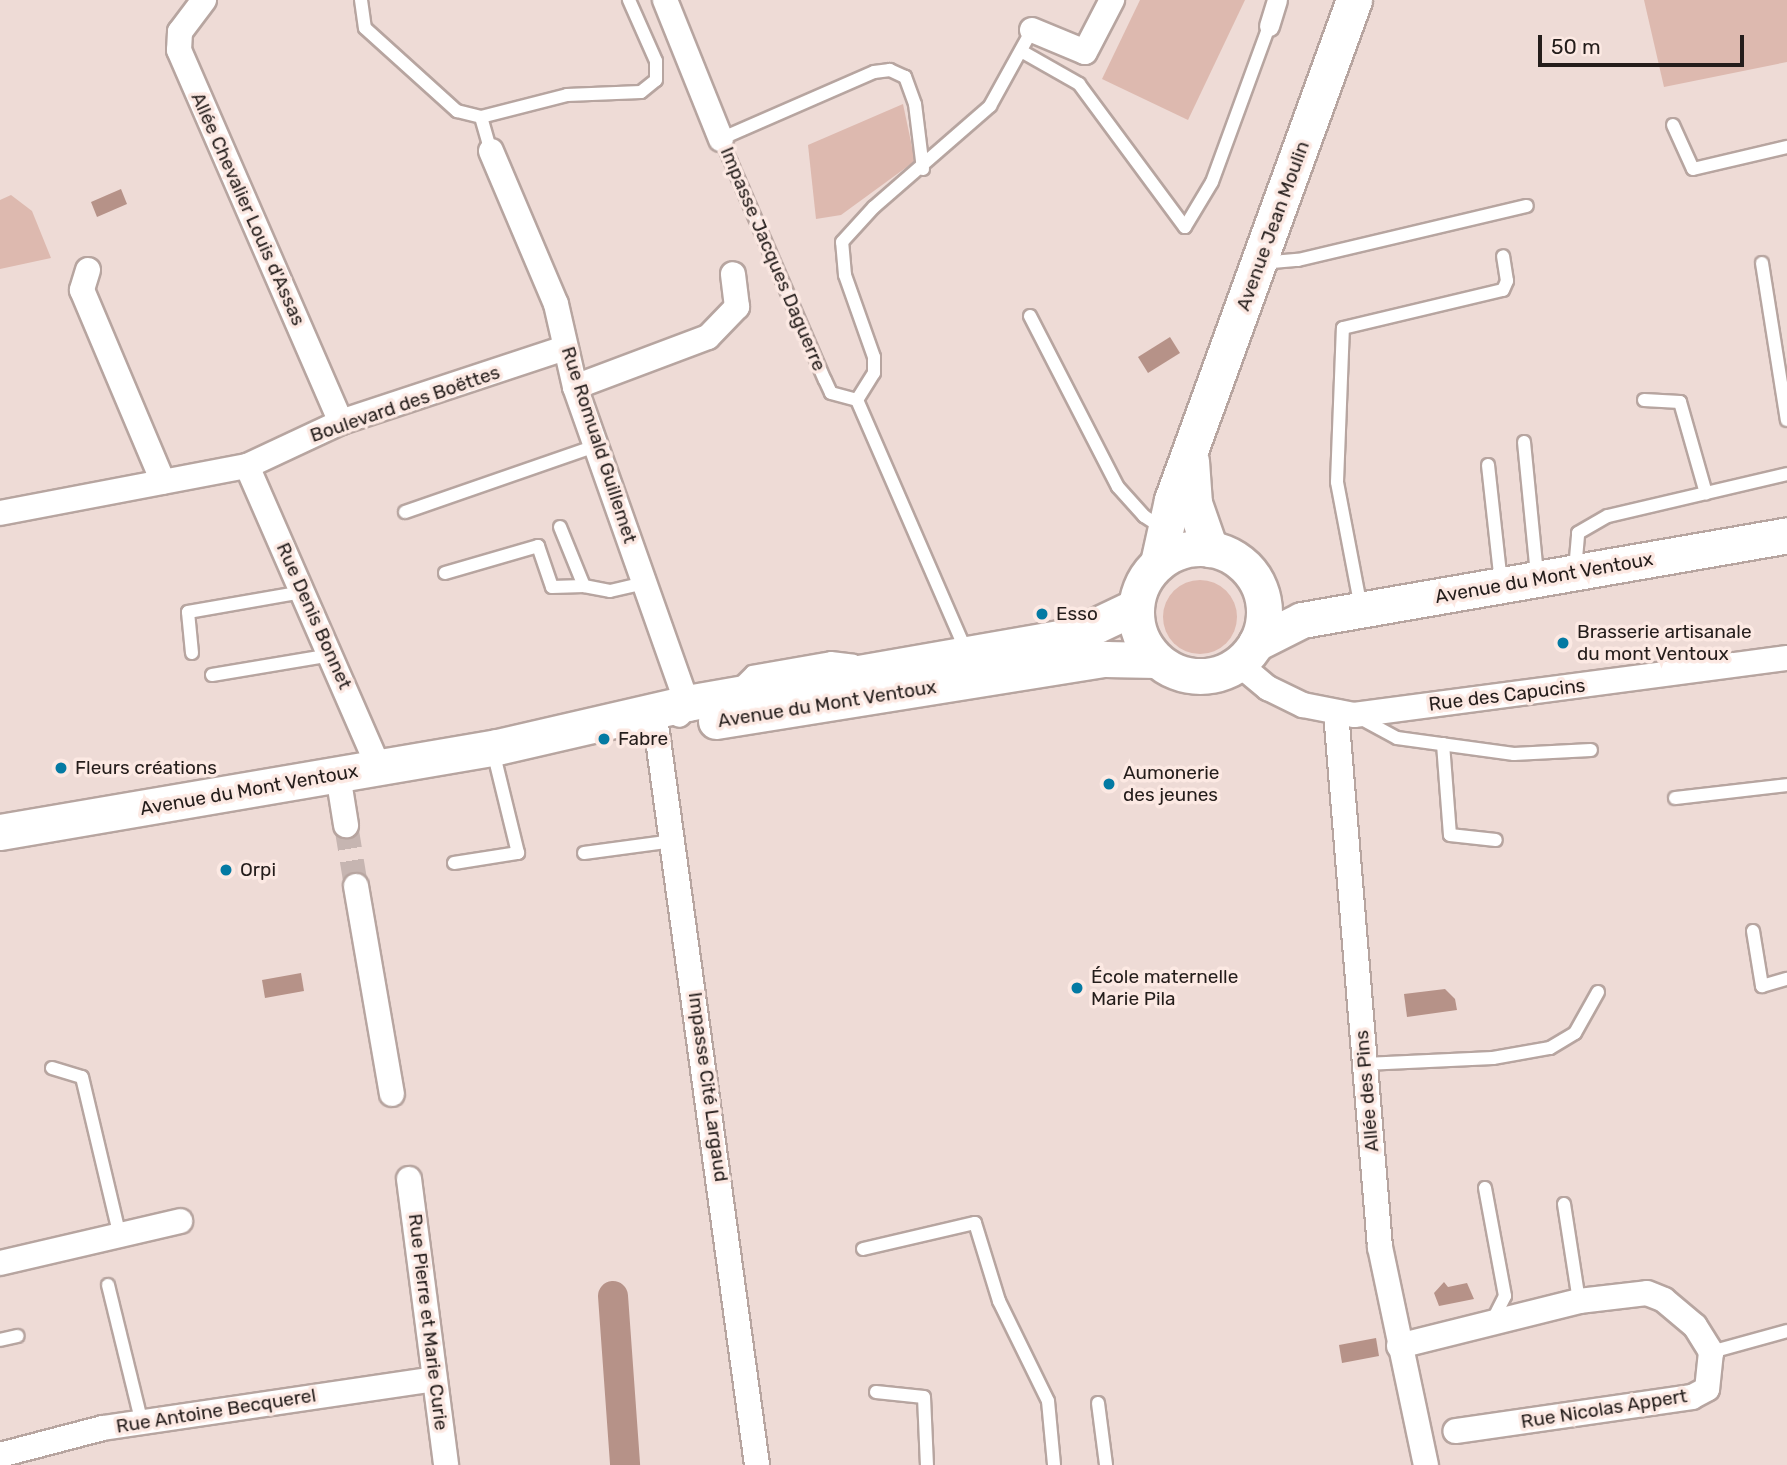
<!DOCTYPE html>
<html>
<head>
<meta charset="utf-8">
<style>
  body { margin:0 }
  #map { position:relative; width:1787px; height:1465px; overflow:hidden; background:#eedbd6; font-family:Rubik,sans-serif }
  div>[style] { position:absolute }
  .green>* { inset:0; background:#ddb9af }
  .round { border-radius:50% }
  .water>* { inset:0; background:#b69288 }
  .canal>* { height:30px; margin:-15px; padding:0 15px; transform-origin:15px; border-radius:15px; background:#b69288 }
  .minor-tunnel>* { height:24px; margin-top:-12px; transform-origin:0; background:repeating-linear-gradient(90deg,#c6b5b1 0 24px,transparent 0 36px) }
  .roads { filter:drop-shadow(2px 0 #b7a5a0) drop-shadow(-2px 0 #b7a5a0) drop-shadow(0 2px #b7a5a0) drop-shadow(0 -2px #b7a5a0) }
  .service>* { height:12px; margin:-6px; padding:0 6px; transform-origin:6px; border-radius:6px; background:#fff }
  .pedestrian>* { height:19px; margin:-9.5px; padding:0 9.5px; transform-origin:9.5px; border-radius:9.5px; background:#fff }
  .minor>* { height:24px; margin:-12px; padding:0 12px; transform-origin:12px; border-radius:12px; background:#fff }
  .secondary>* { height:35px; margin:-17.5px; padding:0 17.5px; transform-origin:17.5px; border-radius:17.5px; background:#fff }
  .secondary>.ring { margin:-17.5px; padding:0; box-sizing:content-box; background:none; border:35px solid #fff; border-radius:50% }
  .dots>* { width:19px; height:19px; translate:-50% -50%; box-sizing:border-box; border:4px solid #fce9e3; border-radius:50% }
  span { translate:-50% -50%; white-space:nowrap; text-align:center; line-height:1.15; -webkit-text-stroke:7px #fce9e3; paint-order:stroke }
  .street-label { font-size:19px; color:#241d1b }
  .poi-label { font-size:19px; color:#241d1b }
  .left { translate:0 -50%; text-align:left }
  .scale { position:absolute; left:1538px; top:35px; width:206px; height:32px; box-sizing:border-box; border:4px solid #241d1b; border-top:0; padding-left:9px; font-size:21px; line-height:24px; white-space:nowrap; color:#241d1b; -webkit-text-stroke:5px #fce9e3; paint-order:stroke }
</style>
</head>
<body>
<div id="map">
  <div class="green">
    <div style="clip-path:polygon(1140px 0,1245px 0,1188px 120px,1102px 79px)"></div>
    <div style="clip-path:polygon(1644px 0,1787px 0,1787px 62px,1664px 87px)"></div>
    <div style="clip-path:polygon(903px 104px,915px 161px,841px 215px,816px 219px,808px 145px)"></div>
    <div style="clip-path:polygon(11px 195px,32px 211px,51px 258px,0 269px,0 200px)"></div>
    <div class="round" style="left:1163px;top:580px;width:74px;height:74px"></div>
  </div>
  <div class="water">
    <div style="clip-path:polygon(121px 189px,127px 204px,97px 217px,91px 202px)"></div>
    <div style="clip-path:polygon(1170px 337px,1180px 353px,1148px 373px,1138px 357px)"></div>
    <div style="clip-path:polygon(301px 973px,304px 991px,265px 998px,262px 980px)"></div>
    <div style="clip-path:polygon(1445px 989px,1455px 999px,1457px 1010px,1407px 1017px,1404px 994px)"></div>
    <div style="clip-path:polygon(1444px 1282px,1448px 1287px,1467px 1283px,1474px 1299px,1439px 1306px,1434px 1293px)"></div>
    <div style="clip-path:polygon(1376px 1338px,1379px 1356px,1342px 1363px,1339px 1345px)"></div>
  </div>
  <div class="canal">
    <div style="left:613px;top:1296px;width:169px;rotate:85.9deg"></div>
  </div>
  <div class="minor-tunnel">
    <div style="left:346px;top:825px;width:62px;rotate:80.7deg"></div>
  </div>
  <div class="roads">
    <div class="service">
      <div style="left:361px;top:0;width:28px;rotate:82deg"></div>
      <div style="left:365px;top:28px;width:124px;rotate:42.1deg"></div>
      <div style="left:457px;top:111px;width:25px;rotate:14deg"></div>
      <div style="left:481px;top:117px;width:89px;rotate:-14.3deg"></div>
      <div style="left:567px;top:95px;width:74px;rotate:-2.3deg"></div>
      <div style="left:641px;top:92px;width:19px;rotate:-39deg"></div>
      <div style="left:656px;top:80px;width:19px;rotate:-90deg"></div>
      <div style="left:656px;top:61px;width:67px;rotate:-113.9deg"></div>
      <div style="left:1021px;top:51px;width:67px;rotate:29.6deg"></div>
      <div style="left:1079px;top:84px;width:178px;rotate:53.5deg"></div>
      <div style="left:1185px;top:227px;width:52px;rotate:-59deg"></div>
      <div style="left:1212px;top:182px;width:166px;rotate:-69.9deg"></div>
      <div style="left:481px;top:117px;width:35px;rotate:74deg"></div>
      <div style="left:1673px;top:125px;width:48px;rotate:65.6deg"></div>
      <div style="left:1693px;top:169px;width:97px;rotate:-13.2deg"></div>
      <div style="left:923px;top:169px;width:65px;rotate:-97deg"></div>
      <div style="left:915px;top:104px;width:29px;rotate:-110deg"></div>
      <div style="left:905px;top:77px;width:17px;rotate:-155deg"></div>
      <div style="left:890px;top:70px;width:16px;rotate:173deg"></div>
      <div style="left:874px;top:72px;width:167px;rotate:156.4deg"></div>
      <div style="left:721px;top:139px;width:262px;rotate:66.7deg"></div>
      <div style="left:825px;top:380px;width:14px;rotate:65deg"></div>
      <div style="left:831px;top:393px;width:27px;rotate:15deg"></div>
      <div style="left:857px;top:400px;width:276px;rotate:66.5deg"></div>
      <div style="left:1261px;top:263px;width:37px;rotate:-5deg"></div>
      <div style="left:1298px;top:260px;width:235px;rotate:-13.3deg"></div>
      <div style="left:1762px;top:263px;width:159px;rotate:81deg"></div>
      <div style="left:1030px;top:316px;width:192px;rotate:62.8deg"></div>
      <div style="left:1118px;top:487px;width:39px;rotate:48deg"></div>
      <div style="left:1144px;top:516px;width:24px;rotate:33deg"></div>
      <div style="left:857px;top:400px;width:32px;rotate:-58deg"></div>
      <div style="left:874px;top:373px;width:16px;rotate:-90deg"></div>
      <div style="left:874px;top:357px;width:87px;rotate:-109.5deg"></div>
      <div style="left:845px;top:275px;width:33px;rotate:-95deg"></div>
      <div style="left:842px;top:242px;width:47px;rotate:-47.6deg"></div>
      <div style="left:874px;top:207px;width:154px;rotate:-41deg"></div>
      <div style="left:990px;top:106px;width:87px;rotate:-61.1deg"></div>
      <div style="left:1644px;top:400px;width:36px;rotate:3deg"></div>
      <div style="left:1680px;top:402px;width:95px;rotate:74.1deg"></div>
      <div style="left:1524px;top:442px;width:134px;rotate:84.4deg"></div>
      <div style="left:1488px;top:465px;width:118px;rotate:83.7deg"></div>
      <div style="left:405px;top:512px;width:202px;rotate:-19.1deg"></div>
      <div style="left:560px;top:527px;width:64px;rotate:67.9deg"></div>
      <div style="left:584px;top:586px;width:26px;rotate:11deg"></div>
      <div style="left:610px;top:591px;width:37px;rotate:-13deg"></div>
      <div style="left:1575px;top:570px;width:37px;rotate:-85deg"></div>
      <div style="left:1578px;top:533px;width:34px;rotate:-30deg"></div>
      <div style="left:1608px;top:516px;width:184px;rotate:-13.2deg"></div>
      <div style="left:445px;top:573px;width:97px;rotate:-16.2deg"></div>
      <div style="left:538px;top:546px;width:43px;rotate:71.1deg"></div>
      <div style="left:552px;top:587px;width:32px;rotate:-2deg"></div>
      <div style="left:1361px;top:608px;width:128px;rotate:-100.8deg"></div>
      <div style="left:1337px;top:482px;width:154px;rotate:-87.8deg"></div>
      <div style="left:1343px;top:328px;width:164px;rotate:-13.4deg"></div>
      <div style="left:1503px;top:290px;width:10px;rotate:-66deg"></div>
      <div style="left:1507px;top:281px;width:25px;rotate:-99deg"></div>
      <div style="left:192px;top:653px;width:41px;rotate:-95.6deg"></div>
      <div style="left:188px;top:612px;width:117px;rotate:-9.9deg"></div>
      <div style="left:212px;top:675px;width:121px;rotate:-9.5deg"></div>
      <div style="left:739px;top:685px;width:18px;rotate:-45deg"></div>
      <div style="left:752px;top:672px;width:80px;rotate:-10deg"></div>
      <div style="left:831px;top:658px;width:23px;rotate:7deg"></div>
      <div style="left:1360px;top:718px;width:42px;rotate:28.4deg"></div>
      <div style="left:1397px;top:738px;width:118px;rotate:7.8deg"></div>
      <div style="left:1514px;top:754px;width:77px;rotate:-3deg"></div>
      <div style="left:1443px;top:744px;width:91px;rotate:85.6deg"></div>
      <div style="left:1450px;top:835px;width:46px;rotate:6.2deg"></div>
      <div style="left:1675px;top:798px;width:113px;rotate:-6.6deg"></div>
      <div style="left:584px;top:853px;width:90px;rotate:-7.7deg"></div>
      <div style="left:454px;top:863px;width:65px;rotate:-8.9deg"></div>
      <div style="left:518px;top:853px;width:105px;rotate:-103.8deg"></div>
      <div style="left:1753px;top:931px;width:56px;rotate:80.7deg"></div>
      <div style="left:1762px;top:986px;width:26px;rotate:-16deg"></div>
      <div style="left:1365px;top:1064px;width:128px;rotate:-2.7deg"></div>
      <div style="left:1493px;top:1058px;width:58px;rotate:-10deg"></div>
      <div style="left:1550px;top:1048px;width:29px;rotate:-31deg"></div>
      <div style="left:1575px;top:1033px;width:47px;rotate:-60.7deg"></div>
      <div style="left:52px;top:1068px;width:31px;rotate:17deg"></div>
      <div style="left:82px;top:1077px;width:163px;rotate:76.6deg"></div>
      <div style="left:1485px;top:1188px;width:110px;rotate:79.5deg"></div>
      <div style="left:1505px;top:1296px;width:30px;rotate:117deg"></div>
      <div style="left:1564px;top:1204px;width:98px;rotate:81.2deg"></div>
      <div style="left:863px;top:1249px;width:115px;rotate:-13.1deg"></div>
      <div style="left:975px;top:1223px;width:82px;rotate:72.9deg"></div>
      <div style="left:999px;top:1301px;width:111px;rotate:63.9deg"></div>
      <div style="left:1048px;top:1401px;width:64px;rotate:84.6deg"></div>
      <div style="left:108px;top:1285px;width:142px;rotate:76.2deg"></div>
      <div style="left:0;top:1340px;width:18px;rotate:-13deg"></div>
      <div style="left:1711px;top:1352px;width:79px;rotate:-15.4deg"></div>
      <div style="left:876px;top:1392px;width:48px;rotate:5.9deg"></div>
      <div style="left:924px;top:1397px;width:68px;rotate:87.5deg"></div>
      <div style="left:1098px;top:1403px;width:63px;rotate:82.6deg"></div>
    </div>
    <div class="pedestrian">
      <div style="left:1269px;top:26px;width:27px;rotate:-73deg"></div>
    </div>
    <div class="minor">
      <div style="left:204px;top:0;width:40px;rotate:127deg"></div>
      <div style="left:180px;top:32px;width:18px;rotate:93deg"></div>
      <div style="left:179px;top:50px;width:406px;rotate:66.5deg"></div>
      <div style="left:665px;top:0;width:150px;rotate:68.1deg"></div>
      <div style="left:1032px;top:30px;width:57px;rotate:22.5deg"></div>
      <div style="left:1085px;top:52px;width:59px;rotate:-62.6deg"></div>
      <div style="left:491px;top:151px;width:166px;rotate:67deg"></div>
      <div style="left:556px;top:304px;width:85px;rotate:77.1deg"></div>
      <div style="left:575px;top:387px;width:335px;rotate:70.5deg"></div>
      <div style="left:687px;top:703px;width:14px;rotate:124deg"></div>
      <div style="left:88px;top:270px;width:21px;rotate:107deg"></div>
      <div style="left:82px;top:290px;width:208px;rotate:67.1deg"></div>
      <div style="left:575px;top:387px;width:142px;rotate:-20.6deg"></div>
      <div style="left:708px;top:337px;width:42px;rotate:-46deg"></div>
      <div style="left:737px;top:307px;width:33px;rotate:-97deg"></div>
      <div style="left:247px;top:466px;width:330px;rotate:66.4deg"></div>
      <div style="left:0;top:513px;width:251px;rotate:-10.8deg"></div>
      <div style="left:247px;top:466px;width:104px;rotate:-25.1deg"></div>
      <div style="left:341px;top:422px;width:236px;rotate:-18.3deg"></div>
      <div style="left:1239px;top:664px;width:38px;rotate:40deg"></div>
      <div style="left:1268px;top:688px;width:39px;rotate:26deg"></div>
      <div style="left:1303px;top:705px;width:52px;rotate:11.1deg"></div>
      <div style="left:1354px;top:715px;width:437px;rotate:-7.5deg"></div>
      <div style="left:654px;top:710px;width:762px;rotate:82.23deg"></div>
      <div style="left:1336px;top:712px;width:537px;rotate:85.3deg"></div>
      <div style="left:1380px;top:1247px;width:223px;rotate:78.1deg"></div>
      <div style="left:338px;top:775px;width:51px;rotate:80.9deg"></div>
      <div style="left:356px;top:886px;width:211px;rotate:80.2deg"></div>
      <div style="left:409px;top:1179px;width:288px;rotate:82.6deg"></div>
      <div style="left:0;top:1263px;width:185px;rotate:-13.1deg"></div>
      <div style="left:1399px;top:1346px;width:186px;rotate:-14deg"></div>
      <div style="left:1579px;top:1301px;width:68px;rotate:-6.7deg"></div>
      <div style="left:1647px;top:1293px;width:18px;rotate:22deg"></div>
      <div style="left:1664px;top:1300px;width:40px;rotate:40deg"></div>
      <div style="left:1695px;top:1326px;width:31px;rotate:58deg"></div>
      <div style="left:1711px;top:1352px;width:37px;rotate:96deg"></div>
      <div style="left:1707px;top:1389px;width:17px;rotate:152deg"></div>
      <div style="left:1692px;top:1397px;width:239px;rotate:171.8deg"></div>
      <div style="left:0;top:1455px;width:106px;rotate:-14.7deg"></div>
      <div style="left:103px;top:1428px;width:335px;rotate:-8.4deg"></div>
    </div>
    <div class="secondary">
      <div style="left:1191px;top:461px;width:42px;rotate:85.9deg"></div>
      <div style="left:1194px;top:503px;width:49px;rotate:70.8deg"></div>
      <div class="ring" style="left:1136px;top:548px;width:93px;height:93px"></div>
      <div style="left:1158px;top:563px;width:65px;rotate:-77.5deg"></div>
      <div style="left:1172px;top:500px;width:532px;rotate:-70deg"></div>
      <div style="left:1256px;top:643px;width:51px;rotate:-26.6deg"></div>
      <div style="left:1302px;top:620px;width:492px;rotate:-9.9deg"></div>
      <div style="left:716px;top:721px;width:394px;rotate:-9.1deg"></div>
      <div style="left:1105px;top:659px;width:51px;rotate:1.1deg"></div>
      <div style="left:0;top:832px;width:504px;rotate:-9.71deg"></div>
      <div style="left:497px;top:747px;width:195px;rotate:-13deg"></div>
      <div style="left:687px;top:703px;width:395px;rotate:-9.9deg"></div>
      <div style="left:1076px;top:635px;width:65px;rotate:-25.4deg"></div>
    </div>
  </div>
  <div class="dots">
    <div style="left:1042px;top:614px;background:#047aa3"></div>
    <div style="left:1563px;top:643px;background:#047aa3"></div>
    <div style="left:604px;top:739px;background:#047aa3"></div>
    <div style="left:61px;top:768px;background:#047aa3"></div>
    <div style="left:1109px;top:784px;background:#047aa3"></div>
    <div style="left:226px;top:870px;background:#047aa3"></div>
    <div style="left:1077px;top:988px;background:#047aa3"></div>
  </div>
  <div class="street-label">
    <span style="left:248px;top:209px;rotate:66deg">Allée Chevalier Louis d'Assas</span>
    <span style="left:1273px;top:226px;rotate:-70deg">Avenue Jean Moulin</span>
    <span style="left:773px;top:259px;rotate:67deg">Impasse Jacques Daguerre</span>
    <span style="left:405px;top:404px;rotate:-19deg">Boulevard des Boëttes</span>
    <span style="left:599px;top:445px;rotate:72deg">Rue Romuald Guillemet</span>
    <span style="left:1544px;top:578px;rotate:-10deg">Avenue du Mont Ventoux</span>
    <span style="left:314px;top:616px;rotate:66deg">Rue Denis Bonnet</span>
    <span style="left:1507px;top:695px;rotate:-7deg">Rue des Capucins</span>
    <span style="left:827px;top:704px;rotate:-9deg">Avenue du Mont Ventoux</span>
    <span style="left:249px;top:790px;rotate:-10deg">Avenue du Mont Ventoux</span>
    <span style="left:708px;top:1087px;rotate:82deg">Impasse Cité Largaud</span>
    <span style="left:1367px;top:1091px;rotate:-95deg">Allée des Pins</span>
    <span style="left:428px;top:1322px;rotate:83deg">Rue Pierre et Marie Curie</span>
    <span style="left:1604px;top:1409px;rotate:-9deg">Rue Nicolas Appert</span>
    <span style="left:216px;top:1411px;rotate:-9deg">Rue Antoine Becquerel</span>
  </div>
  <div class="poi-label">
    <span class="left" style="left:1056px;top:614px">Esso</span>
    <span class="left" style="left:1577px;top:643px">Brasserie artisanale<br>du mont Ventoux</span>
    <span class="left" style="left:618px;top:739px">Fabre</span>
    <span class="left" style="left:75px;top:768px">Fleurs créations</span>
    <span class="left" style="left:1123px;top:784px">Aumonerie<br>des jeunes</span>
    <span class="left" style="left:240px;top:870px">Orpi</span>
    <span class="left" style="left:1091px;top:988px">École maternelle<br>Marie Pila</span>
  </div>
  <div class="scale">50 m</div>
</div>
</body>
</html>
